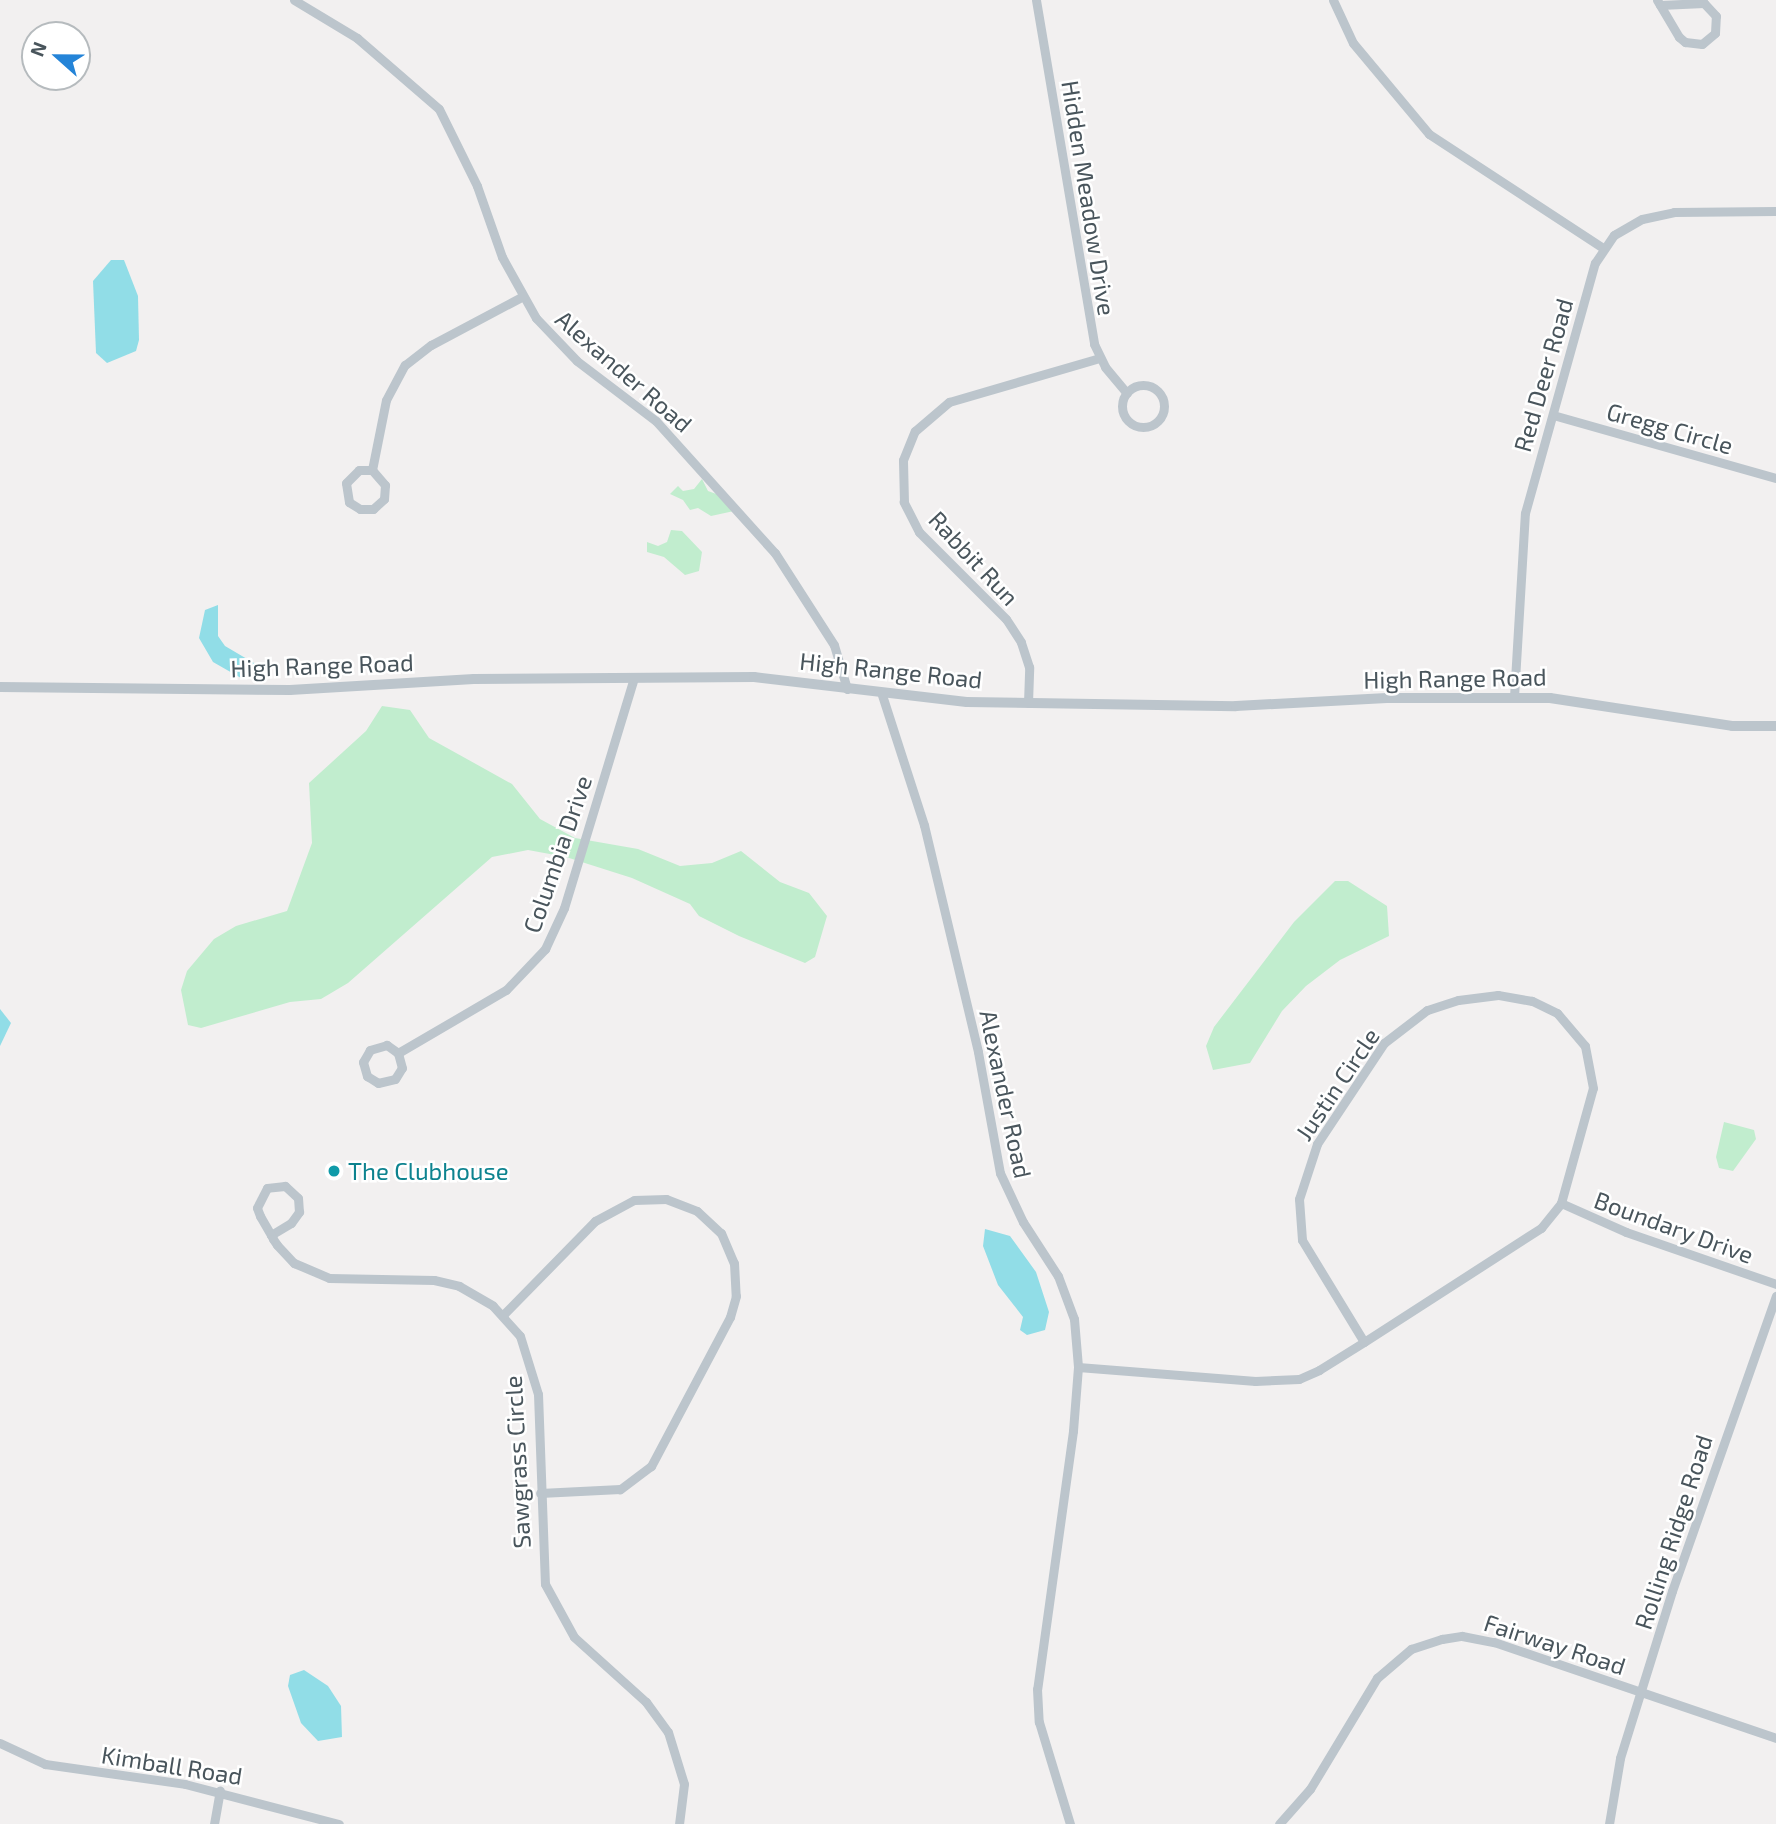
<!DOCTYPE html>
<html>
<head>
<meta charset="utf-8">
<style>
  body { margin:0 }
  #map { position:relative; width:1776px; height:1824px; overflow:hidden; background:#f2f0f0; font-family:"Exo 2",sans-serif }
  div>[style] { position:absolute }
  .green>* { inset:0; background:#c1edce }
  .water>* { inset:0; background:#91dde7 }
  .minor>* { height:9px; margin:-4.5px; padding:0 4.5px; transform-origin:4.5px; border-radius:4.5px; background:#bcc5cc }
  .minor>.ring { margin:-4.5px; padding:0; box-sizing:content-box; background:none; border:9px solid #bcc5cc; border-radius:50% }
  .tertiary>* { height:10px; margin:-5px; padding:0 5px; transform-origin:5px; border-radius:5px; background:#bcc5cc }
  .dots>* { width:19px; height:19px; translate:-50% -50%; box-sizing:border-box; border:4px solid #fff; border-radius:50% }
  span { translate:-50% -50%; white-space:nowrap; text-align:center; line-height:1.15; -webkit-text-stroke:5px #fff; paint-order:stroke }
  .street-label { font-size:24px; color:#49555c }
  .culture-label { font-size:24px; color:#0d838f }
  .left { translate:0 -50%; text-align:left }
  .north { position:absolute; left:21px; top:21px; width:70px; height:70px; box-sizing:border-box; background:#fff; border:2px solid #b6bbbe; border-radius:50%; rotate:291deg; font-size:19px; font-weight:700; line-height:28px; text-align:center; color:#49555c }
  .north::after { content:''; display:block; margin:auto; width:24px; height:32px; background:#2484d8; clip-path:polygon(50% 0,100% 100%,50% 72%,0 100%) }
</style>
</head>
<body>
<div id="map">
  <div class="green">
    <div style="clip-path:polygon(702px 479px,708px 491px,722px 496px,734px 511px,711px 516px,698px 508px,690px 510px,683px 500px,670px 494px,678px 486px,683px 491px,694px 489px)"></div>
    <div style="clip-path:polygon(671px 530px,682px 531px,702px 552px,699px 571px,685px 575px,664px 557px,647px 552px,647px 542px,658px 546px,667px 542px)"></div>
    <div style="clip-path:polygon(382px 706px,410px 710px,429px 738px,512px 784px,540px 819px,575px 838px,638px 849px,680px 866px,712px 863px,741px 851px,780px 882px,809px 893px,827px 916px,815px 957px,805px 963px,739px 936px,699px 916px,690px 904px,632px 878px,566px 857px,528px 850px,492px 857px,348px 983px,321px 999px,290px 1002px,201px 1028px,188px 1025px,181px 990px,187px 971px,214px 939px,236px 926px,287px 911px,312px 843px,309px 783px,366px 731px)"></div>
    <div style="clip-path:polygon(1335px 881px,1348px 881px,1387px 906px,1389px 936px,1340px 960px,1306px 986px,1282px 1011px,1250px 1063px,1213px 1070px,1206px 1046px,1214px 1027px,1294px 922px)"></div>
    <div style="clip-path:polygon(1724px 1122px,1754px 1130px,1756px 1139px,1733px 1171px,1719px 1168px,1716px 1157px)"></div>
  </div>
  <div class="water">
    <div style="clip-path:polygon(111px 260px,124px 260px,138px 296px,139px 340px,136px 351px,107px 363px,96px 353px,93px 281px)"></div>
    <div style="clip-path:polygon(218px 605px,218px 636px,225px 646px,259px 666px,251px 677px,241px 678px,213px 662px,199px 638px,205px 610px)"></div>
    <div style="clip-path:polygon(0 1009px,11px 1023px,0 1046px)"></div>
    <div style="clip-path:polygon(985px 1229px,1010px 1236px,1036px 1272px,1049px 1312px,1045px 1330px,1027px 1335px,1020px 1330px,1023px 1317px,998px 1285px,983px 1246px)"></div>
    <div style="clip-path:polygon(304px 1670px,328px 1686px,341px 1706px,342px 1737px,318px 1741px,301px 1723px,288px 1686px,290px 1675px)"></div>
  </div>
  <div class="minor">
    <div style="left:294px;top:0;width:74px;rotate:31.1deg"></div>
    <div style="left:357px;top:38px;width:108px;rotate:40.9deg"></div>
    <div style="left:439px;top:109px;width:86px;rotate:63.7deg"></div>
    <div style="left:477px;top:186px;width:75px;rotate:70.6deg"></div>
    <div style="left:502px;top:257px;width:70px;rotate:60.9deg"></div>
    <div style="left:536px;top:318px;width:59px;rotate:46.4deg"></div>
    <div style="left:577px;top:361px;width:99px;rotate:37.2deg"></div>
    <div style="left:656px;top:421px;width:178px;rotate:48deg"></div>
    <div style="left:775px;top:553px;width:109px;rotate:57.3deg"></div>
    <div style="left:834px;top:645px;width:46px;rotate:73.5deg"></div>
    <div style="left:1036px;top:0;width:349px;rotate:80.4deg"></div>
    <div style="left:1094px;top:344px;width:25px;rotate:64deg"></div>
    <div style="left:1105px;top:367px;width:34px;rotate:50deg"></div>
    <div style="left:1333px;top:0;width:47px;rotate:65.1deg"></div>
    <div style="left:1353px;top:43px;width:119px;rotate:50.1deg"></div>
    <div style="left:1429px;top:134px;width:208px;rotate:33.2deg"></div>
    <div style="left:1657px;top:0;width:43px;rotate:59.3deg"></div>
    <div style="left:1679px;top:37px;width:8px;rotate:40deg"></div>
    <div style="left:1685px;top:42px;width:17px;rotate:7deg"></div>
    <div style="left:1702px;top:44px;width:17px;rotate:-40deg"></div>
    <div style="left:1715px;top:33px;width:17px;rotate:-87deg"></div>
    <div style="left:1716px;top:16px;width:18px;rotate:-133deg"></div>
    <div style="left:1704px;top:3px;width:44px;rotate:177.4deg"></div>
    <div class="ring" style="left:1122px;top:385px;width:33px;height:33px"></div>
    <div style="left:1553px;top:415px;width:232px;rotate:15.8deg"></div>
    <div style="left:372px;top:470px;width:20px;rotate:49deg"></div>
    <div style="left:385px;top:485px;width:14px;rotate:94deg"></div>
    <div style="left:384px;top:499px;width:15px;rotate:138deg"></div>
    <div style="left:373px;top:509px;width:13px;rotate:180deg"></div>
    <div style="left:360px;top:509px;width:13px;rotate:-148deg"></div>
    <div style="left:349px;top:502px;width:19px;rotate:-99deg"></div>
    <div style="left:346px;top:483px;width:18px;rotate:-45deg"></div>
    <div style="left:359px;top:470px;width:13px"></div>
    <div style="left:372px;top:470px;width:71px;rotate:-78.7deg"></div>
    <div style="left:386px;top:400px;width:40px;rotate:-62deg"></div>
    <div style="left:405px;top:365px;width:33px;rotate:-38deg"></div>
    <div style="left:431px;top:345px;width:104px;rotate:-28deg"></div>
    <div style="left:882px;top:695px;width:137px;rotate:72.1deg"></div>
    <div style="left:924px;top:825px;width:233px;rotate:76.6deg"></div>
    <div style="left:978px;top:1052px;width:123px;rotate:79.7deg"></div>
    <div style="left:1000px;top:1173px;width:54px;rotate:64.9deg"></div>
    <div style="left:1023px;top:1222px;width:64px;rotate:57.1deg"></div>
    <div style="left:1058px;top:1276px;width:46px;rotate:69.6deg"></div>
    <div style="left:1074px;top:1319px;width:48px;rotate:85.2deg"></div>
    <div style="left:1078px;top:1367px;width:64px;rotate:94.5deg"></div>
    <div style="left:1073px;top:1431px;width:260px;rotate:97.9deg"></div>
    <div style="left:1037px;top:1689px;width:33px;rotate:87deg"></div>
    <div style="left:1039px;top:1722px;width:107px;rotate:73.1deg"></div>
    <div style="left:1514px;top:697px;width:184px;rotate:-86.6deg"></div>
    <div style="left:1525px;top:513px;width:260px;rotate:-74.4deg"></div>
    <div style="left:1595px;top:263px;width:34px;rotate:-56deg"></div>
    <div style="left:1614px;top:235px;width:32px;rotate:-30deg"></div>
    <div style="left:1642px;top:219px;width:33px;rotate:-12deg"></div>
    <div style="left:1674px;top:212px;width:102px;rotate:-0.6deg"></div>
    <div style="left:1028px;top:703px;width:36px;rotate:-88deg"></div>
    <div style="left:1029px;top:667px;width:26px;rotate:-108deg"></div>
    <div style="left:1021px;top:642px;width:27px;rotate:-123deg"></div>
    <div style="left:1006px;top:619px;width:123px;rotate:-135deg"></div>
    <div style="left:919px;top:532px;width:34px;rotate:-117deg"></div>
    <div style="left:904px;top:502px;width:42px;rotate:-91.4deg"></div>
    <div style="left:903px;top:460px;width:31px;rotate:-68deg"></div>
    <div style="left:915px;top:431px;width:45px;rotate:-40.5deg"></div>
    <div style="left:949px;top:402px;width:156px;rotate:-16.3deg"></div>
    <div style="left:398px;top:1053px;width:14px;rotate:-144deg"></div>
    <div style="left:387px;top:1045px;width:18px;rotate:164deg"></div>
    <div style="left:370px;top:1050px;width:14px;rotate:120deg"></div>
    <div style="left:363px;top:1062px;width:15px;rotate:74deg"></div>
    <div style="left:367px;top:1076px;width:13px;rotate:32deg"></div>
    <div style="left:378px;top:1083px;width:17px;rotate:-13deg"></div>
    <div style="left:395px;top:1079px;width:13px;rotate:-58deg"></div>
    <div style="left:402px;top:1068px;width:16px;rotate:-105deg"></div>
    <div style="left:398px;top:1053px;width:125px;rotate:-30.3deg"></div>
    <div style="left:506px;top:990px;width:57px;rotate:-46.4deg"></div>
    <div style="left:545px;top:949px;width:45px;rotate:-65.1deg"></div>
    <div style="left:564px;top:908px;width:240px;rotate:-73.1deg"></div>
    <div style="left:1561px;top:1203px;width:71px;rotate:24deg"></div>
    <div style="left:1626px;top:1232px;width:159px;rotate:19.1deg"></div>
    <div style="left:271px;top:1235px;width:23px;rotate:-31deg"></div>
    <div style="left:291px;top:1223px;width:14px;rotate:-54deg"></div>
    <div style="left:299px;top:1212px;width:14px;rotate:-94deg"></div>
    <div style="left:298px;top:1198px;width:18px;rotate:-137deg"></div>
    <div style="left:285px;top:1186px;width:18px;rotate:174deg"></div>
    <div style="left:267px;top:1188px;width:22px;rotate:117deg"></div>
    <div style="left:257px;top:1208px;width:9px;rotate:69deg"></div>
    <div style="left:260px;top:1216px;width:22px;rotate:60deg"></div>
    <div style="left:271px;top:1235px;width:4px;rotate:63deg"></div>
    <div style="left:273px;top:1239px;width:7px;rotate:56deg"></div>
    <div style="left:277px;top:1245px;width:25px;rotate:47deg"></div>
    <div style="left:294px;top:1263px;width:38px;rotate:23deg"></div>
    <div style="left:329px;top:1278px;width:105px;rotate:1.1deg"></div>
    <div style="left:434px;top:1280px;width:26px;rotate:13deg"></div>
    <div style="left:459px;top:1286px;width:39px;rotate:30deg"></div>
    <div style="left:493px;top:1306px;width:40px;rotate:48deg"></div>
    <div style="left:520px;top:1336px;width:61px;rotate:72.8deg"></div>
    <div style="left:538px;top:1394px;width:190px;rotate:87.9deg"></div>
    <div style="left:545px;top:1584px;width:60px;rotate:61.3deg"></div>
    <div style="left:574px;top:1637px;width:97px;rotate:42.1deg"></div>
    <div style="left:646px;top:1702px;width:37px;rotate:54deg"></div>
    <div style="left:668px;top:1732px;width:54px;rotate:72.9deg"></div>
    <div style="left:684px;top:1784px;width:40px;rotate:97.1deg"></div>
    <div style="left:503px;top:1315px;width:132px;rotate:-45.6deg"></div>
    <div style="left:595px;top:1221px;width:44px;rotate:-28.3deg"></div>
    <div style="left:634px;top:1200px;width:32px;rotate:-2deg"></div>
    <div style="left:666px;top:1199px;width:33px;rotate:21deg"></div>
    <div style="left:697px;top:1211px;width:33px;rotate:43deg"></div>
    <div style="left:721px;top:1233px;width:33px;rotate:67deg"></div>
    <div style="left:734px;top:1263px;width:33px;rotate:87deg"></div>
    <div style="left:736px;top:1296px;width:22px;rotate:106deg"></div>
    <div style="left:730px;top:1317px;width:169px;rotate:117.9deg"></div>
    <div style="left:651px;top:1466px;width:39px;rotate:143deg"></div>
    <div style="left:620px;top:1489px;width:80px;rotate:177.1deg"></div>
    <div style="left:1078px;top:1367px;width:178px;rotate:4.5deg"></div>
    <div style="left:1255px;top:1381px;width:44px;rotate:-2.6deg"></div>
    <div style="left:1299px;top:1379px;width:22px;rotate:-24deg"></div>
    <div style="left:1319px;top:1370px;width:53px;rotate:-31.9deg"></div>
    <div style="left:1364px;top:1342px;width:211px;rotate:-32.8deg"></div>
    <div style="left:1541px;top:1228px;width:32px;rotate:-51deg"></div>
    <div style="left:1561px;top:1203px;width:119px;rotate:-74.5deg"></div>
    <div style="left:1593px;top:1088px;width:43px;rotate:-100.8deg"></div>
    <div style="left:1585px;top:1046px;width:43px;rotate:-130.3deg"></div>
    <div style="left:1557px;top:1013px;width:28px;rotate:-154deg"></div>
    <div style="left:1532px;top:1001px;width:35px;rotate:-170deg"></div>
    <div style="left:1498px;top:995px;width:40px;rotate:172.9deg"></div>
    <div style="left:1458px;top:1000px;width:33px;rotate:162deg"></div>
    <div style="left:1427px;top:1010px;width:54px;rotate:142.5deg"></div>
    <div style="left:1384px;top:1043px;width:121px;rotate:123.6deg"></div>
    <div style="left:1317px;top:1144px;width:58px;rotate:108.1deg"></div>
    <div style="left:1299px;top:1199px;width:41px;rotate:85.8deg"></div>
    <div style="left:1302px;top:1240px;width:119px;rotate:58.7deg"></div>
    <div style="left:0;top:1743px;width:50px;rotate:25deg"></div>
    <div style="left:45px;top:1764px;width:141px;rotate:8.1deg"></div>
    <div style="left:185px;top:1784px;width:159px;rotate:14.6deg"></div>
    <div style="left:214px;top:1824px;width:34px;rotate:-80deg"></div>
    <div style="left:1279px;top:1824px;width:47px;rotate:-48.5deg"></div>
    <div style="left:1310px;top:1789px;width:130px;rotate:-58.9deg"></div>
    <div style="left:1377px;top:1678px;width:45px;rotate:-40.5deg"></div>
    <div style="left:1411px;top:1649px;width:33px;rotate:-18deg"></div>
    <div style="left:1442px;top:1639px;width:20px;rotate:-9deg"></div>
    <div style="left:1462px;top:1636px;width:33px;rotate:11deg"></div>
    <div style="left:1494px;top:1642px;width:298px;rotate:18.8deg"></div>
    <div style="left:1609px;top:1824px;width:67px;rotate:-80.5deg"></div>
    <div style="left:1620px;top:1758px;width:175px;rotate:-72.7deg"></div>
    <div style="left:1672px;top:1591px;width:313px;rotate:-70.6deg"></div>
  </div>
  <div class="tertiary">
    <div style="left:0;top:687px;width:290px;rotate:0.6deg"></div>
    <div style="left:290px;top:690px;width:184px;rotate:-3.4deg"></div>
    <div style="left:474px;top:679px;width:280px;rotate:-0.4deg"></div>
    <div style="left:754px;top:677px;width:214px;rotate:6.7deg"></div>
    <div style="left:967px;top:702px;width:269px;rotate:0.9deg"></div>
    <div style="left:1236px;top:706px;width:151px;rotate:-3deg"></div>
    <div style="left:1387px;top:698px;width:163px"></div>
    <div style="left:1550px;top:698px;width:184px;rotate:8.7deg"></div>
    <div style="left:1732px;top:726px;width:44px"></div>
  </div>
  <div class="dots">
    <div style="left:334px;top:1171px;background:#0f9aa8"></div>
  </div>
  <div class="street-label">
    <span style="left:1089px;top:198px;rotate:81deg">Hidden Meadow Drive</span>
    <span style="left:624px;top:371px;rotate:41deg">Alexander Road</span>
    <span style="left:1543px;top:375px;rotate:-74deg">Red Deer Road</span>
    <span style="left:1670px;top:428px;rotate:16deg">Gregg Circle</span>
    <span style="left:974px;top:558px;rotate:47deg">Rabbit Run</span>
    <span style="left:322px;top:665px;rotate:-2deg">High Range Road</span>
    <span style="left:891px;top:670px;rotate:6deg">High Range Road</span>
    <span style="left:1455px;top:678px;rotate:-1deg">High Range Road</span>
    <span style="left:557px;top:854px;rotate:-71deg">Columbia Drive</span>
    <span style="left:1337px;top:1084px;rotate:-56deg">Justin Circle</span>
    <span style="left:1006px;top:1094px;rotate:78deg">Alexander Road</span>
    <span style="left:1674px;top:1227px;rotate:20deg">Boundary Drive</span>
    <span style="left:517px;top:1462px;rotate:-93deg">Sawgrass Circle</span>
    <span style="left:1673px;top:1532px;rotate:-72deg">Rolling Ridge Road</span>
    <span style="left:1555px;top:1644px;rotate:18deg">Fairway Road</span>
    <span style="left:172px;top:1765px;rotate:9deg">Kimball Road</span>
  </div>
  <div class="culture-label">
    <span class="left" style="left:348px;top:1171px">The Clubhouse</span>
  </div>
  <div class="north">N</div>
</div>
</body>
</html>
